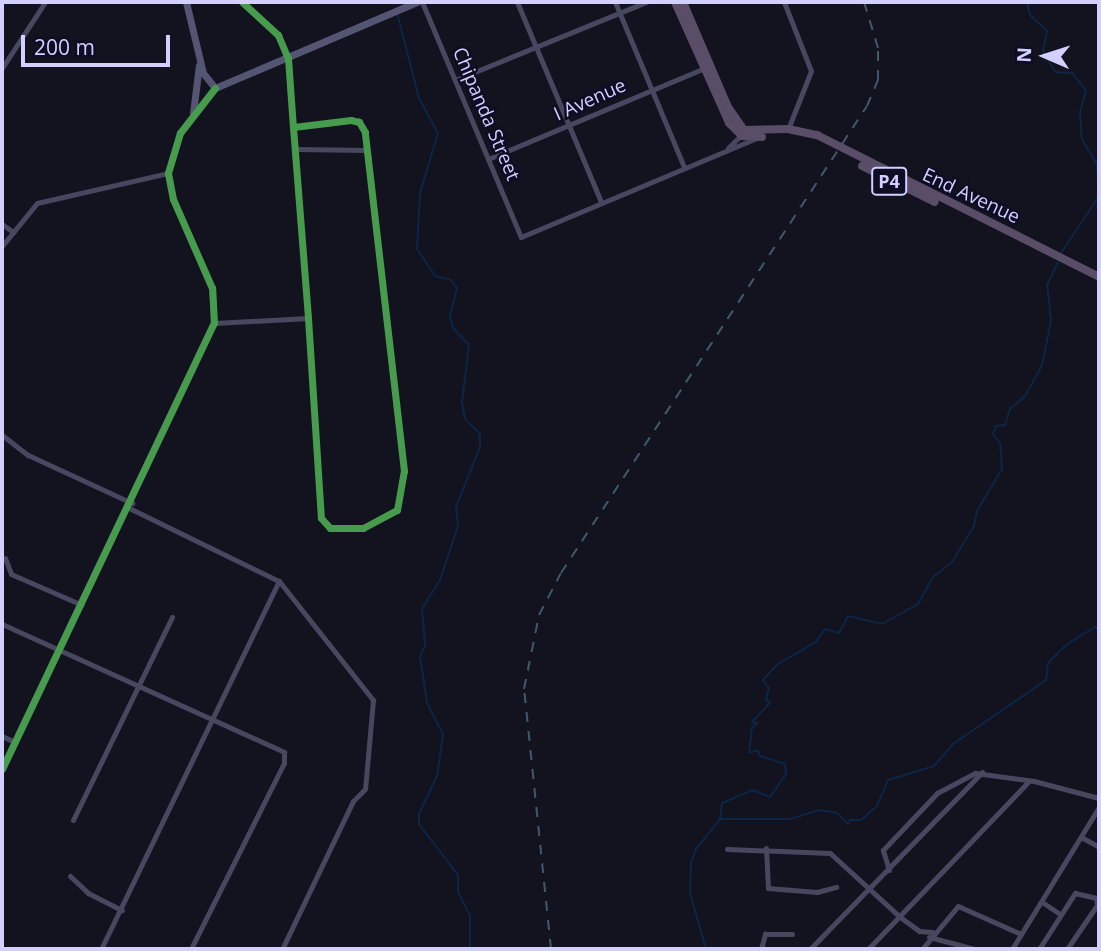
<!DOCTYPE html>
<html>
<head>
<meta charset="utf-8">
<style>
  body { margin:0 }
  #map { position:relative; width:1101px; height:951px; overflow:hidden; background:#13121f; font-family:"Open Sans",sans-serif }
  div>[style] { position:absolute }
  .stream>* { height:2px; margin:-1px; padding:0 1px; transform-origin:1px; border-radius:1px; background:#0c2646 }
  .minor>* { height:5px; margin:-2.5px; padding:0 2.5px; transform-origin:2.5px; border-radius:2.5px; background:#474860 }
  .tertiary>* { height:6px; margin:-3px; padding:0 3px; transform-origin:3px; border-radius:3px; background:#474860 }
  .secondary>* { height:7px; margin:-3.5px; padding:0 3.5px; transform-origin:3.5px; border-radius:3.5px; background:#545572 }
  .trunk>* { height:8px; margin:-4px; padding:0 4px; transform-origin:4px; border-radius:4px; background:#5a4d68 }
  .rail>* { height:2px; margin-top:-1px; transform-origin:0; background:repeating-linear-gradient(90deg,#405968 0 10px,transparent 0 19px) }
  .cycleway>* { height:7px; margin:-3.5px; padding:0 3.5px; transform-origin:3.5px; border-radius:3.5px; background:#469c4c }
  span { translate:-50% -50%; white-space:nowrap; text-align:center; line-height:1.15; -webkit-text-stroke:5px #0f0d24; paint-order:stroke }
  .shield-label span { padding:2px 5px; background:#0f0d24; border:2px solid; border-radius:5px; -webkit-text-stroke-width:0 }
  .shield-label { font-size:18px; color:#d1d0ff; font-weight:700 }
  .street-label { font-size:19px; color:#d1d0ff }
  .frame { position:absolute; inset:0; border:4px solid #d1d0ff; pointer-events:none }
  .north { position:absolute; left:1010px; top:21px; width:70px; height:70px; -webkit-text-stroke:5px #0f0d24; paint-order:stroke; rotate:273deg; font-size:19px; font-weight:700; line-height:28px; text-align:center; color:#d1d0ff }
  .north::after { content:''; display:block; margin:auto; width:24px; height:32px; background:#d1d0ff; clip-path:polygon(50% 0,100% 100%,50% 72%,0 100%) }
  .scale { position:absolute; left:21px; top:35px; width:149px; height:32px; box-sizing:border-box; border:4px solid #d1d0ff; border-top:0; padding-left:9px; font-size:21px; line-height:24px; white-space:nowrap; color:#d1d0ff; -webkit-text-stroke:5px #0f0d24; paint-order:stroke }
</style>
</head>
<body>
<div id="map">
  <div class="stream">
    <div style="left:1027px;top:2px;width:13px;rotate:77deg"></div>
    <div style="left:1030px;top:15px;width:23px;rotate:43deg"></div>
    <div style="left:1047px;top:31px;width:20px;rotate:101deg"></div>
    <div style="left:1043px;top:51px;width:24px;rotate:60deg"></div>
    <div style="left:1055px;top:72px;width:17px;rotate:3deg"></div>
    <div style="left:1072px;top:73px;width:22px;rotate:51deg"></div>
    <div style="left:1086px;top:90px;width:24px;rotate:105deg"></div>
    <div style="left:1080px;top:113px;width:26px;rotate:86deg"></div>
    <div style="left:1082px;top:139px;width:30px;rotate:60deg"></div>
    <div style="left:1097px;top:165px;width:27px;rotate:86deg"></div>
    <div style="left:397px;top:13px;width:88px;rotate:75.5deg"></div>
    <div style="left:419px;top:98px;width:40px;rotate:62deg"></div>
    <div style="left:438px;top:133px;width:63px;rotate:106.7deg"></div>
    <div style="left:420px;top:193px;width:56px;rotate:93.1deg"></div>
    <div style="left:417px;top:249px;width:32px;rotate:56deg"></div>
    <div style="left:435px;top:276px;width:16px;rotate:14deg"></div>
    <div style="left:451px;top:280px;width:10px;rotate:53deg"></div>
    <div style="left:457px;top:288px;width:30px;rotate:104deg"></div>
    <div style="left:450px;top:317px;width:11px;rotate:75deg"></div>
    <div style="left:453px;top:328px;width:23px;rotate:47deg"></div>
    <div style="left:469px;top:345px;width:57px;rotate:97deg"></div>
    <div style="left:462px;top:402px;width:17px;rotate:80deg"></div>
    <div style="left:465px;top:419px;width:21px;rotate:45deg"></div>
    <div style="left:480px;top:434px;width:13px;rotate:90deg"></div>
    <div style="left:480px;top:447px;width:65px;rotate:111.8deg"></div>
    <div style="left:456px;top:507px;width:19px;rotate:84deg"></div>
    <div style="left:458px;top:526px;width:57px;rotate:108.4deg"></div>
    <div style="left:440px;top:580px;width:34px;rotate:122deg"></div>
    <div style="left:422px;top:609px;width:37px;rotate:85deg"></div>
    <div style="left:425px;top:646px;width:11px;rotate:117deg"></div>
    <div style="left:420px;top:656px;width:48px;rotate:81.5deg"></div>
    <div style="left:427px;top:703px;width:36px;rotate:63deg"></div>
    <div style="left:443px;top:735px;width:41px;rotate:98.3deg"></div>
    <div style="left:437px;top:776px;width:42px;rotate:115.3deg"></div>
    <div style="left:419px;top:814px;width:10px;rotate:90deg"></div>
    <div style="left:419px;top:824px;width:64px;rotate:52.6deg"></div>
    <div style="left:458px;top:875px;width:17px;rotate:90deg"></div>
    <div style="left:458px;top:892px;width:27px;rotate:63deg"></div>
    <div style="left:470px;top:916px;width:33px;rotate:90deg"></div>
    <div style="left:1061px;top:253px;width:69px;rotate:-56.3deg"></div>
    <div style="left:720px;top:819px;width:16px;rotate:-83deg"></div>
    <div style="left:722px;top:803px;width:33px;rotate:-23deg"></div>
    <div style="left:752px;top:790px;width:19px;rotate:21deg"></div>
    <div style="left:770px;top:797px;width:28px;rotate:-55deg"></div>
    <div style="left:786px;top:774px;width:10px;rotate:-96deg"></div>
    <div style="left:785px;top:764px;width:26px;rotate:-162deg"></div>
    <div style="left:760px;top:756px;width:5px;rotate:-112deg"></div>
    <div style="left:758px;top:751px;width:9px;rotate:174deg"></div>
    <div style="left:749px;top:752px;width:24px;rotate:-83deg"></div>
    <div style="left:752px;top:728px;width:7px;rotate:-45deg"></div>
    <div style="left:757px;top:723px;width:5px;rotate:-169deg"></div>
    <div style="left:752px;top:722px;width:26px;rotate:-47deg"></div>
    <div style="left:770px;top:703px;width:6px;rotate:-135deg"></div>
    <div style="left:766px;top:699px;width:11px;rotate:-75deg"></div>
    <div style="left:769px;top:688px;width:10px;rotate:-127deg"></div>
    <div style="left:763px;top:680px;width:22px;rotate:-47deg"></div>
    <div style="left:778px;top:664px;width:44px;rotate:-30.1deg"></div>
    <div style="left:816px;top:642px;width:16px;rotate:-55deg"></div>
    <div style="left:825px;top:629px;width:15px;rotate:16deg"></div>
    <div style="left:839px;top:633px;width:19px;rotate:-62deg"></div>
    <div style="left:848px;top:616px;width:35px;rotate:13deg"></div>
    <div style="left:882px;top:624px;width:41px;rotate:-29.1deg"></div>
    <div style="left:918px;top:604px;width:31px;rotate:-61deg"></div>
    <div style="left:933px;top:577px;width:24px;rotate:-38deg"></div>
    <div style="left:952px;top:562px;width:42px;rotate:-58.6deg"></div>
    <div style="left:974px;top:526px;width:15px;rotate:-79deg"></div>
    <div style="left:977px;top:511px;width:49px;rotate:-59.2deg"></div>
    <div style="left:1002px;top:469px;width:26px;rotate:-94deg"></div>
    <div style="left:1000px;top:443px;width:11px;rotate:-128deg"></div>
    <div style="left:993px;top:434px;width:9px;rotate:-69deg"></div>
    <div style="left:996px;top:426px;width:9px;rotate:-6deg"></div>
    <div style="left:1005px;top:425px;width:17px;rotate:-73deg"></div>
    <div style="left:1010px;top:409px;width:20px;rotate:-41deg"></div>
    <div style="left:1025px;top:396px;width:35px;rotate:-61deg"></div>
    <div style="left:1042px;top:365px;width:45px;rotate:-78.4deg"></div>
    <div style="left:1051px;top:321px;width:36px;rotate:-96deg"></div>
    <div style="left:1047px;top:285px;width:25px;rotate:-64deg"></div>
    <div style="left:706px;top:949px;width:58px;rotate:-105.9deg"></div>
    <div style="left:690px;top:893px;width:30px;rotate:-88deg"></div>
    <div style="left:691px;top:863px;width:15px;rotate:-70deg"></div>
    <div style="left:696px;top:849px;width:38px;rotate:-51deg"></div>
    <div style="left:720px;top:819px;width:70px"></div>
    <div style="left:790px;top:819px;width:30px;rotate:-17deg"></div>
    <div style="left:819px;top:810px;width:18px;rotate:9deg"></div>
    <div style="left:837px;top:813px;width:16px;rotate:45deg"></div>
    <div style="left:848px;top:824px;width:4px;rotate:-63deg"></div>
    <div style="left:850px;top:820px;width:11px"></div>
    <div style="left:861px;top:820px;width:21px;rotate:-41deg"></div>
    <div style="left:877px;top:806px;width:28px;rotate:-67deg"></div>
    <div style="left:888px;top:780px;width:48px;rotate:-16.9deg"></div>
    <div style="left:934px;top:766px;width:29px;rotate:-49deg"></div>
    <div style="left:953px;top:744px;width:113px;rotate:-34.5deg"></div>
    <div style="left:1046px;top:680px;width:17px;rotate:-83deg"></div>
    <div style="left:1048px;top:663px;width:27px;rotate:-45deg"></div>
    <div style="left:1067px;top:644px;width:33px;rotate:-31deg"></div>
    <div style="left:1095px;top:627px;width:4px;rotate:27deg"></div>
  </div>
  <div class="minor">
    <div style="left:242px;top:2px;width:49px;rotate:42.5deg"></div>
    <div style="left:278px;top:35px;width:25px;rotate:67deg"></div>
    <div style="left:288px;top:58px;width:69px;rotate:85.9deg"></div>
    <div style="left:293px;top:127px;width:192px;rotate:85.5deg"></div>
    <div style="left:308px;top:318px;width:200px;rotate:86.3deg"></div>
    <div style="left:321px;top:518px;width:13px;rotate:48deg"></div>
    <div style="left:330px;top:528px;width:33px"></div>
    <div style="left:363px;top:528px;width:38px;rotate:-28deg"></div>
    <div style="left:397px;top:510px;width:40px;rotate:-80deg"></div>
    <div style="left:404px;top:471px;width:341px;rotate:-96.6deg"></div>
    <div style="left:365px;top:132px;width:12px;rotate:-121deg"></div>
    <div style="left:359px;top:122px;width:8px;rotate:-166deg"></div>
    <div style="left:351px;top:120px;width:58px;rotate:173.1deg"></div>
    <div style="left:422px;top:2px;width:255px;rotate:67.2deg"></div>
    <div style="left:521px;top:237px;width:255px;rotate:-22.8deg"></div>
    <div style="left:517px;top:2px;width:217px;rotate:67.2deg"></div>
    <div style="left:615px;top:2px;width:179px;rotate:67.3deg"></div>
    <div style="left:784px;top:2px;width:74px;rotate:68.6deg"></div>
    <div style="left:811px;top:71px;width:62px;rotate:111.6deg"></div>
    <div style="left:2px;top:68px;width:79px;rotate:-56.9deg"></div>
    <div style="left:455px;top:80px;width:206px;rotate:-22.2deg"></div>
    <div style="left:728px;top:148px;width:21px;rotate:-45deg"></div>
    <div style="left:295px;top:149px;width:72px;rotate:0.8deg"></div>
    <div style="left:488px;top:159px;width:235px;rotate:-22.8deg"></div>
    <div style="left:2px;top:224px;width:14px;rotate:36deg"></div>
    <div style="left:2px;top:246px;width:55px;rotate:-50.9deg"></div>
    <div style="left:37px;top:203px;width:134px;rotate:-12.9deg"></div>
    <div style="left:214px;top:323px;width:94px;rotate:-3deg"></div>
    <div style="left:2px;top:435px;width:33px;rotate:38deg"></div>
    <div style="left:28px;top:455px;width:115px;rotate:24.8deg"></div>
    <div style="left:129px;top:508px;width:167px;rotate:26deg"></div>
    <div style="left:279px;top:581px;width:152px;rotate:51.7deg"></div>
    <div style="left:373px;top:700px;width:89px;rotate:95.1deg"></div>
    <div style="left:365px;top:789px;width:17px;rotate:135deg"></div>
    <div style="left:353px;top:801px;width:164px;rotate:115.6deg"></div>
    <div style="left:5px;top:558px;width:17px;rotate:69deg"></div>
    <div style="left:11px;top:574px;width:77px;rotate:23.6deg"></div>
    <div style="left:2px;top:624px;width:310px;rotate:24.4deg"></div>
    <div style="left:284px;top:752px;width:11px;rotate:90deg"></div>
    <div style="left:284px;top:763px;width:208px;rotate:116.6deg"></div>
    <div style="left:2px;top:736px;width:14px;rotate:25deg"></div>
    <div style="left:73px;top:820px;width:226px;rotate:-64deg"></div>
    <div style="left:1081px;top:837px;width:21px;rotate:29deg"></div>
    <div style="left:766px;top:848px;width:40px;rotate:87.1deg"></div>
    <div style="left:768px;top:888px;width:49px;rotate:4.7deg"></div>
    <div style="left:817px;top:892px;width:20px;rotate:-15deg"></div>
    <div style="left:727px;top:849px;width:103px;rotate:2.2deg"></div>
    <div style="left:830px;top:853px;width:95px;rotate:42.4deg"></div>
    <div style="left:900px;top:917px;width:24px;rotate:36deg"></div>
    <div style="left:919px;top:931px;width:13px;rotate:4deg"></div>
    <div style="left:889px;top:870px;width:21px;rotate:-107deg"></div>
    <div style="left:883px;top:850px;width:79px;rotate:-46.5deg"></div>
    <div style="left:937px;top:793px;width:43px;rotate:-27.8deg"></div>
    <div style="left:975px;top:773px;width:60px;rotate:7.7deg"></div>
    <div style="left:1034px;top:781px;width:67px;rotate:14.7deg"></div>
    <div style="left:70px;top:876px;width:25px;rotate:43deg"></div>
    <div style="left:88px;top:893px;width:38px;rotate:27deg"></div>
    <div style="left:1042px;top:902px;width:22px;rotate:34deg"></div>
    <div style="left:929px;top:937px;width:48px;rotate:14.6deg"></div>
    <div style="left:101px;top:949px;width:409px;rotate:-64.2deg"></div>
    <div style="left:761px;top:949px;width:16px;rotate:-75deg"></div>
    <div style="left:765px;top:934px;width:27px"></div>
    <div style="left:810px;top:949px;width:247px;rotate:-45.8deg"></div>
    <div style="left:868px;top:949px;width:233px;rotate:-46.2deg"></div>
    <div style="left:922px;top:949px;width:56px;rotate:-50.1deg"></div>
    <div style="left:958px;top:906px;width:69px;rotate:24deg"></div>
    <div style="left:1012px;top:949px;width:167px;rotate:-58.5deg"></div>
    <div style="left:1039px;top:949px;width:67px;rotate:-57.3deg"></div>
    <div style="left:1075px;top:893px;width:22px;rotate:13deg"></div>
    <div style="left:1096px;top:898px;width:7px;rotate:82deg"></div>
    <div style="left:1097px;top:905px;width:53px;rotate:124.3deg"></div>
  </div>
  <div class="tertiary">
    <div style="left:2px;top:769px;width:494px;rotate:-64.6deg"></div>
    <div style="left:214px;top:323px;width:35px;rotate:-93deg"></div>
    <div style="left:212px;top:288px;width:97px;rotate:-113.7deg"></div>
    <div style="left:173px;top:199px;width:26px;rotate:-101deg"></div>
    <div style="left:168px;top:173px;width:42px;rotate:-73.3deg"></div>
    <div style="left:180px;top:133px;width:57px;rotate:-52.1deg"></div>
  </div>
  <div class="secondary">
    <div style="left:186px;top:2px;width:73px;rotate:76.5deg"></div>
    <div style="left:203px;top:73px;width:19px;rotate:51deg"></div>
    <div style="left:215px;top:88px;width:220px;rotate:-23.1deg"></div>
    <div style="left:193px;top:113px;width:48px;rotate:-82.9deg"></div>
  </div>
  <div class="trunk">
    <div style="left:675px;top:2px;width:133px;rotate:65.9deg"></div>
    <div style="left:729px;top:123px;width:18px;rotate:45deg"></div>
    <div style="left:742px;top:136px;width:20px;rotate:3deg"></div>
    <div style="left:683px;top:2px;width:114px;rotate:66.8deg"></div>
    <div style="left:728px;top:107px;width:28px;rotate:55deg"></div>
    <div style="left:744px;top:130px;width:44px;rotate:-1.3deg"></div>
    <div style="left:788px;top:129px;width:30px;rotate:12deg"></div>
    <div style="left:817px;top:135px;width:316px;rotate:26.7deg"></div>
    <div style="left:862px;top:166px;width:81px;rotate:26.3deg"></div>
  </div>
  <div class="rail">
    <div style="left:551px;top:949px;width:261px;rotate:-95.9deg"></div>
    <div style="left:524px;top:689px;width:76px;rotate:-78.5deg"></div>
    <div style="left:539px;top:615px;width:47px;rotate:-62.4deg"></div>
    <div style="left:561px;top:573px;width:558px;rotate:-56.77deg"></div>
    <div style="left:867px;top:106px;width:28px;rotate:-67deg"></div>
    <div style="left:878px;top:80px;width:32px;rotate:-90deg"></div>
    <div style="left:878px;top:48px;width:48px;rotate:-106.9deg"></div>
  </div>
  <div class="cycleway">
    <div style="left:242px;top:2px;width:49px;rotate:42.5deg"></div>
    <div style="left:278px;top:35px;width:25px;rotate:67deg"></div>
    <div style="left:288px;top:58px;width:69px;rotate:85.9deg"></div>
    <div style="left:293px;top:127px;width:192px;rotate:85.5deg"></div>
    <div style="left:308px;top:318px;width:200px;rotate:86.3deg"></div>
    <div style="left:321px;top:518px;width:13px;rotate:48deg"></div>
    <div style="left:330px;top:528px;width:33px"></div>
    <div style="left:363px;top:528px;width:38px;rotate:-28deg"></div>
    <div style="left:397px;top:510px;width:40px;rotate:-80deg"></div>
    <div style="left:404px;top:471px;width:341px;rotate:-96.6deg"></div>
    <div style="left:365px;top:132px;width:12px;rotate:-121deg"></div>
    <div style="left:359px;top:122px;width:8px;rotate:-166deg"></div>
    <div style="left:351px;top:120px;width:58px;rotate:173.1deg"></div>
    <div style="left:2px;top:769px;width:494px;rotate:-64.6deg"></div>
    <div style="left:214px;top:323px;width:35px;rotate:-93deg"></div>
    <div style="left:212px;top:288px;width:97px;rotate:-113.7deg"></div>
    <div style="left:173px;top:199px;width:26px;rotate:-101deg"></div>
    <div style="left:168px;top:173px;width:42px;rotate:-73.3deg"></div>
    <div style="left:180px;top:133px;width:57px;rotate:-52.1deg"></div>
  </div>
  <div class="shield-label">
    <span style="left:889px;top:181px">P4</span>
  </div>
  <div class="street-label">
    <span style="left:590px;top:100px;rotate:-24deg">I Avenue</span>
    <span style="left:486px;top:114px;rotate:67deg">Chipanda Street</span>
    <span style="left:971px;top:196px;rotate:25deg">End Avenue</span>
  </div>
  <div class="frame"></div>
  <div class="north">N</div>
  <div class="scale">200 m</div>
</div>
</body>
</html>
